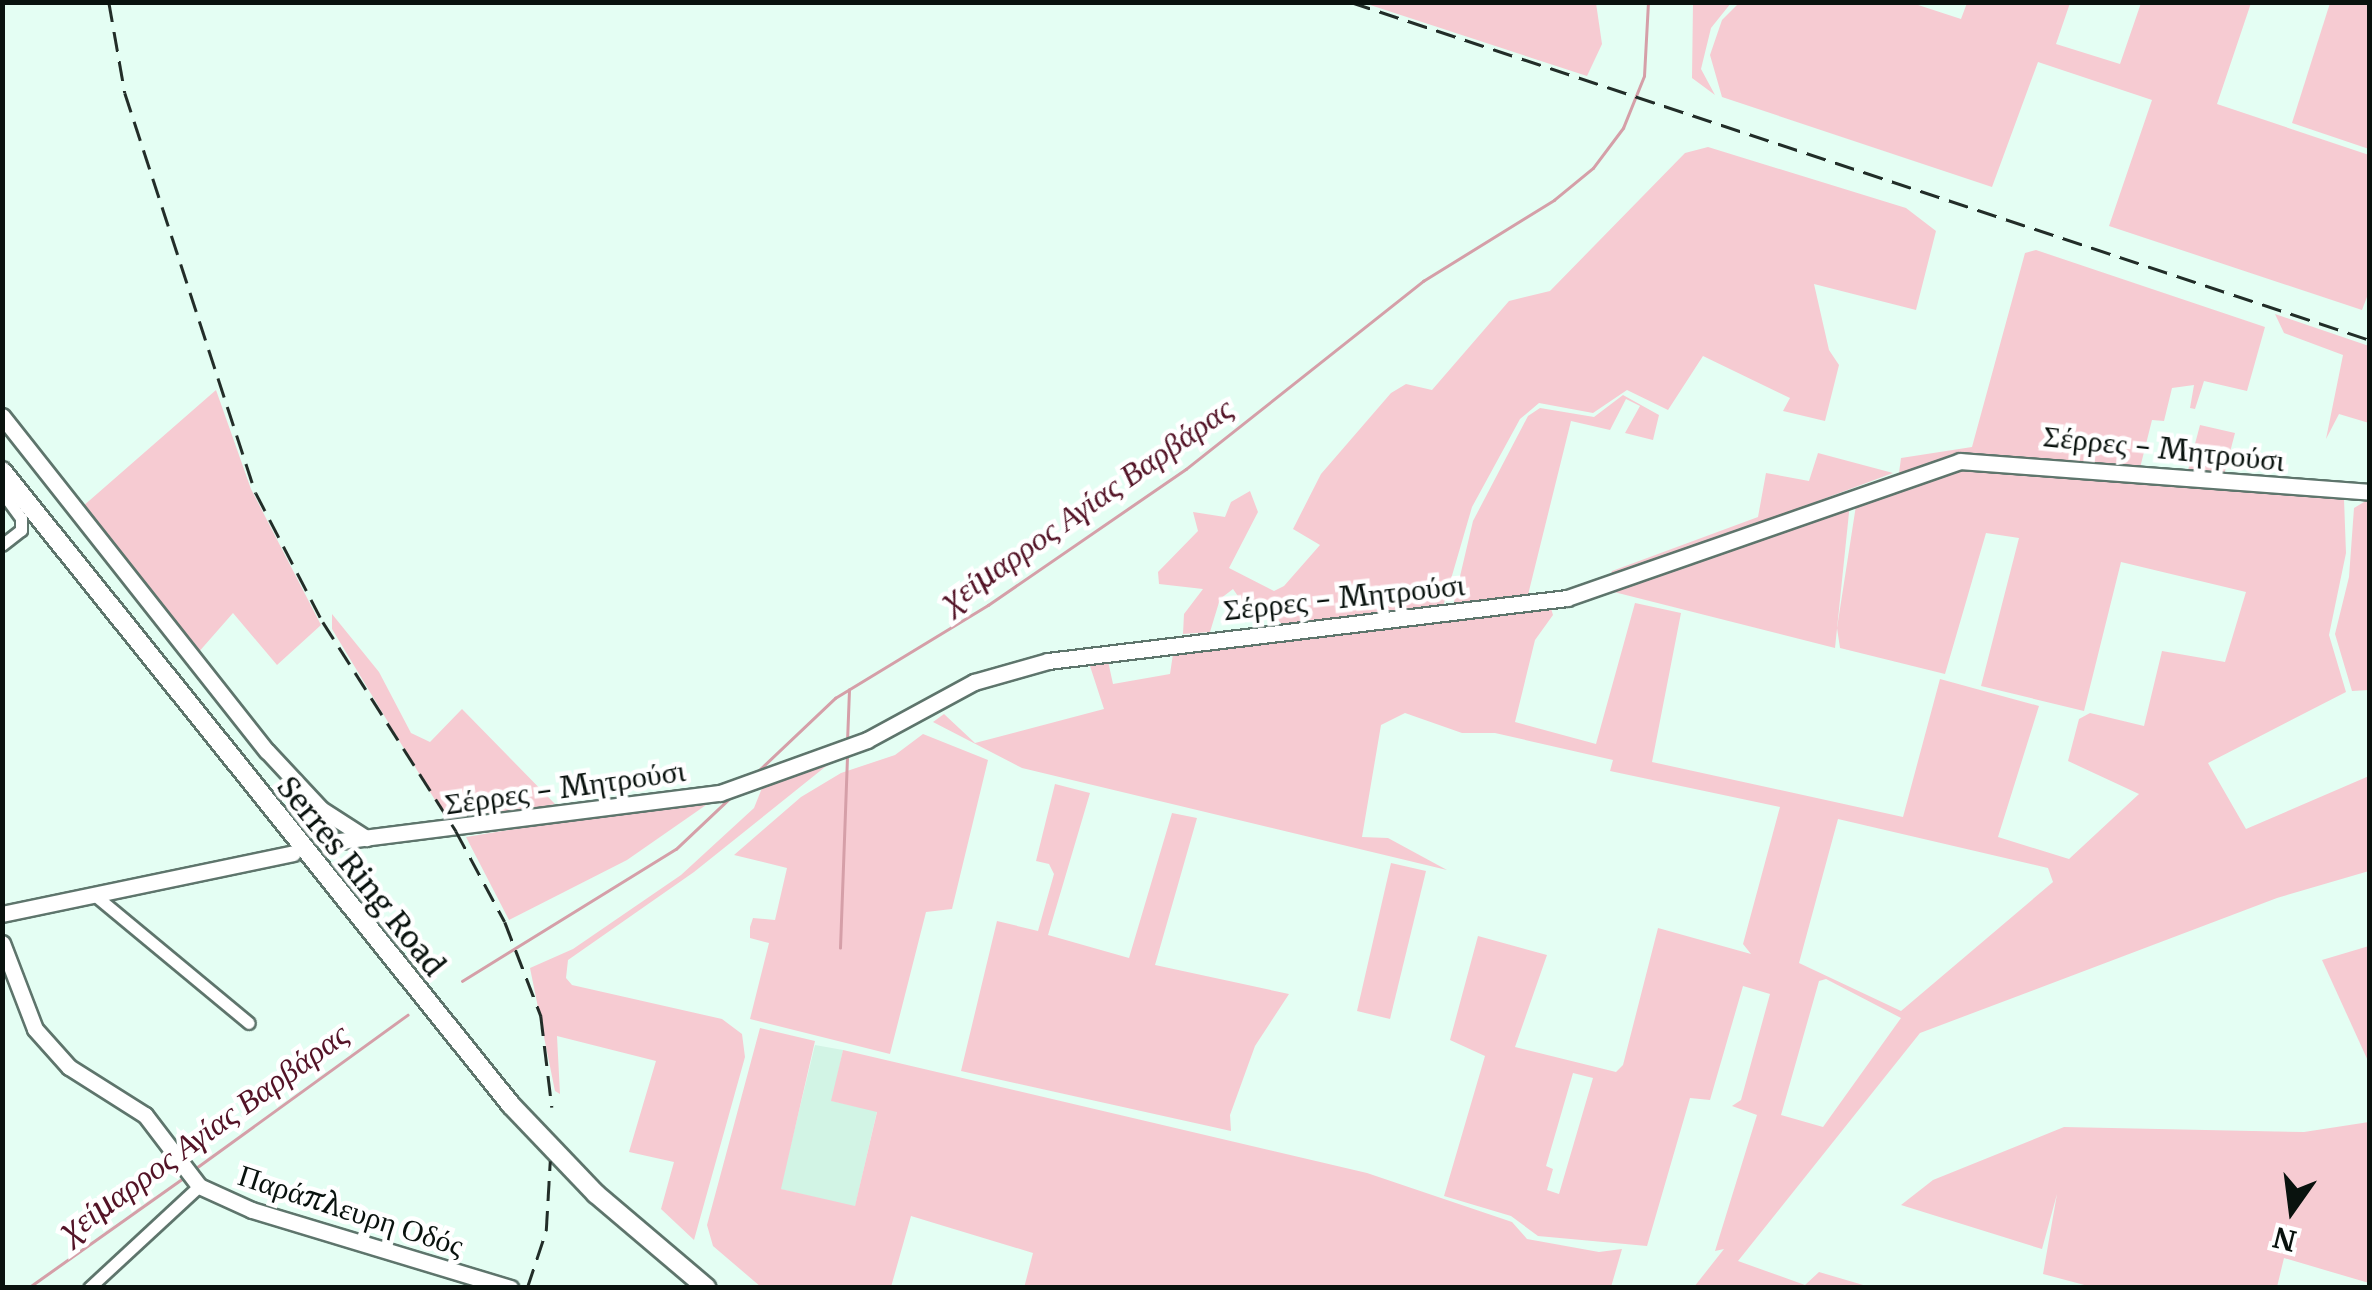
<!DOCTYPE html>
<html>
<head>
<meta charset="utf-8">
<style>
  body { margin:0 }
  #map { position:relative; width:2372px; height:1290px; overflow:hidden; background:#e4fef3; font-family:Merriweather,serif }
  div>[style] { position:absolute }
  .built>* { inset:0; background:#d2f4e5 }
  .green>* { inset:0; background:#f6cbd2 }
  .stream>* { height:2.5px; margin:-1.25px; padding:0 1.25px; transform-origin:1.25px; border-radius:1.25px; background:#d59fa8 }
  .roads { filter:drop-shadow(2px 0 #5e756c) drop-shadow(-2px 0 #5e756c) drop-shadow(0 2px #5e756c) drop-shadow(0 -2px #5e756c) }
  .street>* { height:11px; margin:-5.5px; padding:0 5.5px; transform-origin:5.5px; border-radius:5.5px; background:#fff }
  .secondary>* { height:15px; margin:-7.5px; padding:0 7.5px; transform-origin:7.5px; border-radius:7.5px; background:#fff }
  .primary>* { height:18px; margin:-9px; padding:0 9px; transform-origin:9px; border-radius:9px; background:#fff }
  .rail>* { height:2.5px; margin-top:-1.25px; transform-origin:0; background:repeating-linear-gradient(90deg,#222d28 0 20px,transparent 0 30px) }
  span { translate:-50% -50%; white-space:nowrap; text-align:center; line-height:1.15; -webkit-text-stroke:9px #fff; paint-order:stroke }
  .street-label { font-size:30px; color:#09120e }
  .water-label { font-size:32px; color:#531326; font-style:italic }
  .frame { position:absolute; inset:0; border:5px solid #09120e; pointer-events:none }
  .north { position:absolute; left:2242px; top:1160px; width:100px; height:100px; -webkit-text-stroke:8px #fff; paint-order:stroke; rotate:194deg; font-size:28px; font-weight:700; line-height:40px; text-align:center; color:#09120e }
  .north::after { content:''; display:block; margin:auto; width:35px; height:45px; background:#09120e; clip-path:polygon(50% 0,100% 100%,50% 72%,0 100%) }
</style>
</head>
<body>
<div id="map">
  <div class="built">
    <div style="clip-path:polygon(815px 1045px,843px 1050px,832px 1101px,877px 1111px,855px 1207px,780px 1189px)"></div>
  </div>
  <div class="green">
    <div style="clip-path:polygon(1364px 3px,1596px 3px,1602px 44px,1587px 76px)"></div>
    <div style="clip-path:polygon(1693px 3px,1731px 3px,1711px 28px,1701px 69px,1715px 95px,1692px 78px)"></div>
    <div style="clip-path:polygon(1739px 3px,1912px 3px,1961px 19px,1967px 3px,2070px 3px,2056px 44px,2120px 64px,2141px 3px,2251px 3px,2217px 104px,2369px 155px,2370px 289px,2362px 310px,2109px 226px,2152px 100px,2038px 62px,1992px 187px,1722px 97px,1710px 55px,1722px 20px)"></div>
    <div style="clip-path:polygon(2330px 3px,2369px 3px,2369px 149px,2292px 123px)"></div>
    <div style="clip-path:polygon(1708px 147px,1906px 208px,1936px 231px,1916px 310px,1814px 284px,1829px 350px,1839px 365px,1825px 421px,1783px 411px,1790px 398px,1703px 356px,1668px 410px,1627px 390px,1593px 413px,1539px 403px,1520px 419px,1472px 507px,1442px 610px,1282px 625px,1275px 616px,1249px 612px,1233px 589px,1220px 599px,1210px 632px,1183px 634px,1184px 614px,1203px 589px,1159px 584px,1158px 572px,1198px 531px,1193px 512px,1225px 517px,1231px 502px,1250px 491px,1258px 512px,1229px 568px,1274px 591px,1284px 586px,1320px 545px,1293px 529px,1321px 474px,1391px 393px,1406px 384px,1432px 390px,1509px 301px,1550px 291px,1685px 153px)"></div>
    <div style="clip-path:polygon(2036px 250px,2265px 327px,2247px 391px,2204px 381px,2195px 409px,2190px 408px,2194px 385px,2172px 388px,2164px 421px,2152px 420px,2140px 468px,1987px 454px,1899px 473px,1901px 458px,1972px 447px,2025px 253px)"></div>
    <div style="clip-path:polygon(2275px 314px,2369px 346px,2369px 423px,2339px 414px,2326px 439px,2343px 355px,2284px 333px)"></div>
    <div style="clip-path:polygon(216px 390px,251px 489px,321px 625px,277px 665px,233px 613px,197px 654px,82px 507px)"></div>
    <div style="clip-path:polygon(1623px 395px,1659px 415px,1653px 440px,1625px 433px,1640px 406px,1626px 399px,1610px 430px,1571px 421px,1527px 599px,1453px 606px,1473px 521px,1528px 416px,1540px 408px,1594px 417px)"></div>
    <div style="clip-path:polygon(2200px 425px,2235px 433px,2223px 479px,2187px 474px)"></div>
    <div style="clip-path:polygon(1818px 453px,1893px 473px,1609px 579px,1612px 571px,1758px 517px,1766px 473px,1809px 481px)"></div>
    <div style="clip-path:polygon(evenodd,1966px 465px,2344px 499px,2346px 553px,2329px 635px,2346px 692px,2208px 763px,2246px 829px,2369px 776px,2369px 871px,2277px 898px,1920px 1033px,1738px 1261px,1805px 1285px,1819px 1272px,1870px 1287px,1694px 1287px,1724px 1249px,1715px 1251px,1757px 1115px,1732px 1106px,1741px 1100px,1770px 994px,1743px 986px,1710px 1100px,1690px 1098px,1647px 1246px,1538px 1236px,1511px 1216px,1444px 1196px,1485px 1056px,1450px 1040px,1478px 936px,1547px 955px,1515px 1047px,1616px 1072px,1623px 1065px,1658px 928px,1751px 954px,1743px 944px,1780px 807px,1610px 771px,1613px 760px,1495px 733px,1462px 733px,1405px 713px,1381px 725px,1362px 837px,1388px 838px,1447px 870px,1022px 768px,933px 722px,944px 714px,975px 743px,1104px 709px,1089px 663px,996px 682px,948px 701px,930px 718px,954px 695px,1036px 667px,1108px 661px,1113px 684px,1170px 674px,1173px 654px,1150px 657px,1150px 651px,1550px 605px,1553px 615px,1535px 640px,1515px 722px,1596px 744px,1635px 603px,1681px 613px,1652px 762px,1903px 817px,1940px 679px,2039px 706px,1998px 837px,2069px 859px,2139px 794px,2068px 761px,2079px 719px,2090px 713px,2144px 726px,2162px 651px,2225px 662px,2246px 592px,2121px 562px,2084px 711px,1981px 686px,2019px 538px,1986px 533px,1945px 674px,1840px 648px,1837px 628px,1857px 499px,1966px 465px,1838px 819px,2048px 868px,2053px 882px,1901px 1011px,1799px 963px,1838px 819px,1966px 465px,1826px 979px,1901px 1018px,1823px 1127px,1781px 1115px,1819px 981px,1826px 979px,1966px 465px,1573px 1073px,1593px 1078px,1559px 1194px,1547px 1190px,1553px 1169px,1546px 1166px,1573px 1073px)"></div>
    <div style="clip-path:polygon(2369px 499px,2369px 690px,2352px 691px,2335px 634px,2349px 577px,2354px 508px)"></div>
    <div style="clip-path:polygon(1850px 503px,1835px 648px,1614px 592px,1616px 588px)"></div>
    <div style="clip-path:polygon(332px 614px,379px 672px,411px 733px,430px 742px,462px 709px,555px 804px,456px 824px,444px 815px,332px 629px)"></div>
    <div style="clip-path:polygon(923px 734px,988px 760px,952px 909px,926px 912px,890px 1054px,750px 1019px,769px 943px,750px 938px,750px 927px,753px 918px,775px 920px,787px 868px,734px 855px,801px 797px,841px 773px,895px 755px)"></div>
    <div style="clip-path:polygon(888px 735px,825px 767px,694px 872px,568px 960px,566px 978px,572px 985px,722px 1019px,742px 1034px,745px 1057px,694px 1240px,661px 1209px,674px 1162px,629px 1152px,656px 1061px,557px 1036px,560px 1094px,555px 1091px,530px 968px,573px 949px,681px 875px,754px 808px,764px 783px)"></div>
    <div style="clip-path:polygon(1055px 784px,1090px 793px,1048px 935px,1129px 958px,1172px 813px,1197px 818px,1155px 965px,1289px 994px,1255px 1046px,1230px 1115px,1231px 1131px,961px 1071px,997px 921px,1038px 931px,1054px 874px,1049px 864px,1036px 861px)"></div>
    <div style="clip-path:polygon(719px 796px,627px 860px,509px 920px,466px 837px)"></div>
    <div style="clip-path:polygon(1391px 863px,1426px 871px,1390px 1019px,1357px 1011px)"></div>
    <div style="clip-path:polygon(2369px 946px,2370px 946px,2369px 1063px,2322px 960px)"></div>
    <div style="clip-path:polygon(760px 1028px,815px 1041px,781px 1189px,855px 1206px,877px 1112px,831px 1101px,843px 1050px,1367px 1173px,1512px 1222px,1527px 1239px,1599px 1252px,1622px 1249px,1611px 1287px,1024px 1288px,1033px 1253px,911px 1216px,891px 1287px,761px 1287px,713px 1246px,707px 1225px)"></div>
    <div style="clip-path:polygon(2369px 1122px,2369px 1283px,2284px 1258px,2277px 1287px,2092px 1287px,2043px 1274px,2057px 1194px,2042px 1249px,1901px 1205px,1933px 1180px,2064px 1127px,2304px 1132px)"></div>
  </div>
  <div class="stream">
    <div style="left:847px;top:742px;width:52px;rotate:-87.8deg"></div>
    <div style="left:756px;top:773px;width:109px;rotate:-43.5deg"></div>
    <div style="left:835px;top:698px;width:179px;rotate:-31.3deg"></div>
    <div style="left:988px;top:605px;width:240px;rotate:-34.5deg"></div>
    <div style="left:1186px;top:469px;width:303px;rotate:-38.4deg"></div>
    <div style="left:1423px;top:281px;width:154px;rotate:-31.7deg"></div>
    <div style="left:1554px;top:200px;width:50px;rotate:-39.4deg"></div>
    <div style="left:1593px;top:168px;width:50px;rotate:-53.1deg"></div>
    <div style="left:1623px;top:128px;width:56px;rotate:-68deg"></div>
    <div style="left:1644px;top:76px;width:74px;rotate:-86.9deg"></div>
    <div style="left:840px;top:948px;width:193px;rotate:-87.9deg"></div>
    <div style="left:462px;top:981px;width:251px;rotate:-31.7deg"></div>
    <div style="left:676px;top:849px;width:77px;rotate:-43.4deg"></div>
    <div style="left:196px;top:1168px;width:261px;rotate:-35.9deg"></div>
    <div style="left:28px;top:1288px;width:194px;rotate:-35.3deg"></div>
  </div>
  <div class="roads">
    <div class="street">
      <div style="left:2px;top:492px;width:32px;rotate:54deg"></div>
      <div style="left:21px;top:518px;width:12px;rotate:90deg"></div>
      <div style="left:21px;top:530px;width:24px;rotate:142deg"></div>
      <div style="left:97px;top:897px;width:197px;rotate:39.7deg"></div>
      <div style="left:89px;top:1288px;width:150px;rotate:-42.8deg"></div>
    </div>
    <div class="secondary">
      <div style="left:2px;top:416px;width:427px;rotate:51.7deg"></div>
      <div style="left:267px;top:751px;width:79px;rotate:47deg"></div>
      <div style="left:321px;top:809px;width:54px;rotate:32.8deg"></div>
      <div style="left:331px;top:842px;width:392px;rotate:-7.2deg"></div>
      <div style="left:720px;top:793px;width:156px;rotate:-19.8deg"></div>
      <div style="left:867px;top:740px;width:122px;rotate:-28.5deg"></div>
      <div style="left:974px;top:682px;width:77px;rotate:-15.8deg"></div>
      <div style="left:1048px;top:661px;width:523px;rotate:-6.92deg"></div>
      <div style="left:1567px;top:598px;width:416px;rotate:-19.2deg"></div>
      <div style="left:1960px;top:461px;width:411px;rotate:4.3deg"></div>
      <div style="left:2px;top:914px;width:297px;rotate:-11.8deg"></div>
      <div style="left:2px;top:943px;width:92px;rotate:69deg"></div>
      <div style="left:35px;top:1029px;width:51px;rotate:48.2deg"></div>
      <div style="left:69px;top:1067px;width:90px;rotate:32.3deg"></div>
      <div style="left:145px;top:1115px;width:89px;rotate:52.7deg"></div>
      <div style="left:199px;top:1186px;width:58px;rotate:24.4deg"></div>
      <div style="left:252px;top:1210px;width:270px;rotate:16.8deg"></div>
    </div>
    <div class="primary">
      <div style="left:2px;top:471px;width:813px;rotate:51.24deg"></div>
      <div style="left:511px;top:1105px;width:123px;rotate:46.3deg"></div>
      <div style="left:596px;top:1194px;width:145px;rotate:40.3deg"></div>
    </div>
  </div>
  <div class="rail">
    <div style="left:109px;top:2px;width:92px;rotate:80deg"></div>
    <div style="left:125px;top:93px;width:421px;rotate:71.9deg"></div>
    <div style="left:256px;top:493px;width:145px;rotate:62.6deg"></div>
    <div style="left:323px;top:622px;width:248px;rotate:57.5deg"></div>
    <div style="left:456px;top:831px;width:103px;rotate:61.7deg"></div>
    <div style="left:505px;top:922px;width:101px;rotate:69deg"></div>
    <div style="left:541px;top:1016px;width:92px;rotate:83.1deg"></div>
    <div style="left:1351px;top:2px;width:1074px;rotate:18.35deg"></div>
    <div style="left:527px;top:1288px;width:60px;rotate:-71.6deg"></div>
    <div style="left:546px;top:1231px;width:70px;rotate:-86.7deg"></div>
  </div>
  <div class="street-label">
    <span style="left:2164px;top:448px;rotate:6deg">Σέρρες - Μητρούσι</span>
    <span style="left:1344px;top:597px;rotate:-6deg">Σέρρες - Μητρούσι</span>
    <span style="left:565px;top:787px;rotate:-8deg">Σέρρες - Μητρούσι</span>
    <span style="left:361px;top:876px;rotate:51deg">Serres Ring Road</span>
    <span style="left:351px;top:1210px;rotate:18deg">Παράπλευρη Οδός</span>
  </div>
  <div class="water-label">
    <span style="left:1087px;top:505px;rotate:-35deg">χείμαρρος Αγίας Βαρβάρας</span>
    <span style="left:204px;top:1133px;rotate:-36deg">χείμαρρος Αγίας Βαρβάρας</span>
  </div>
  <div class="frame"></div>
  <div class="north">N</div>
</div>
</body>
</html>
